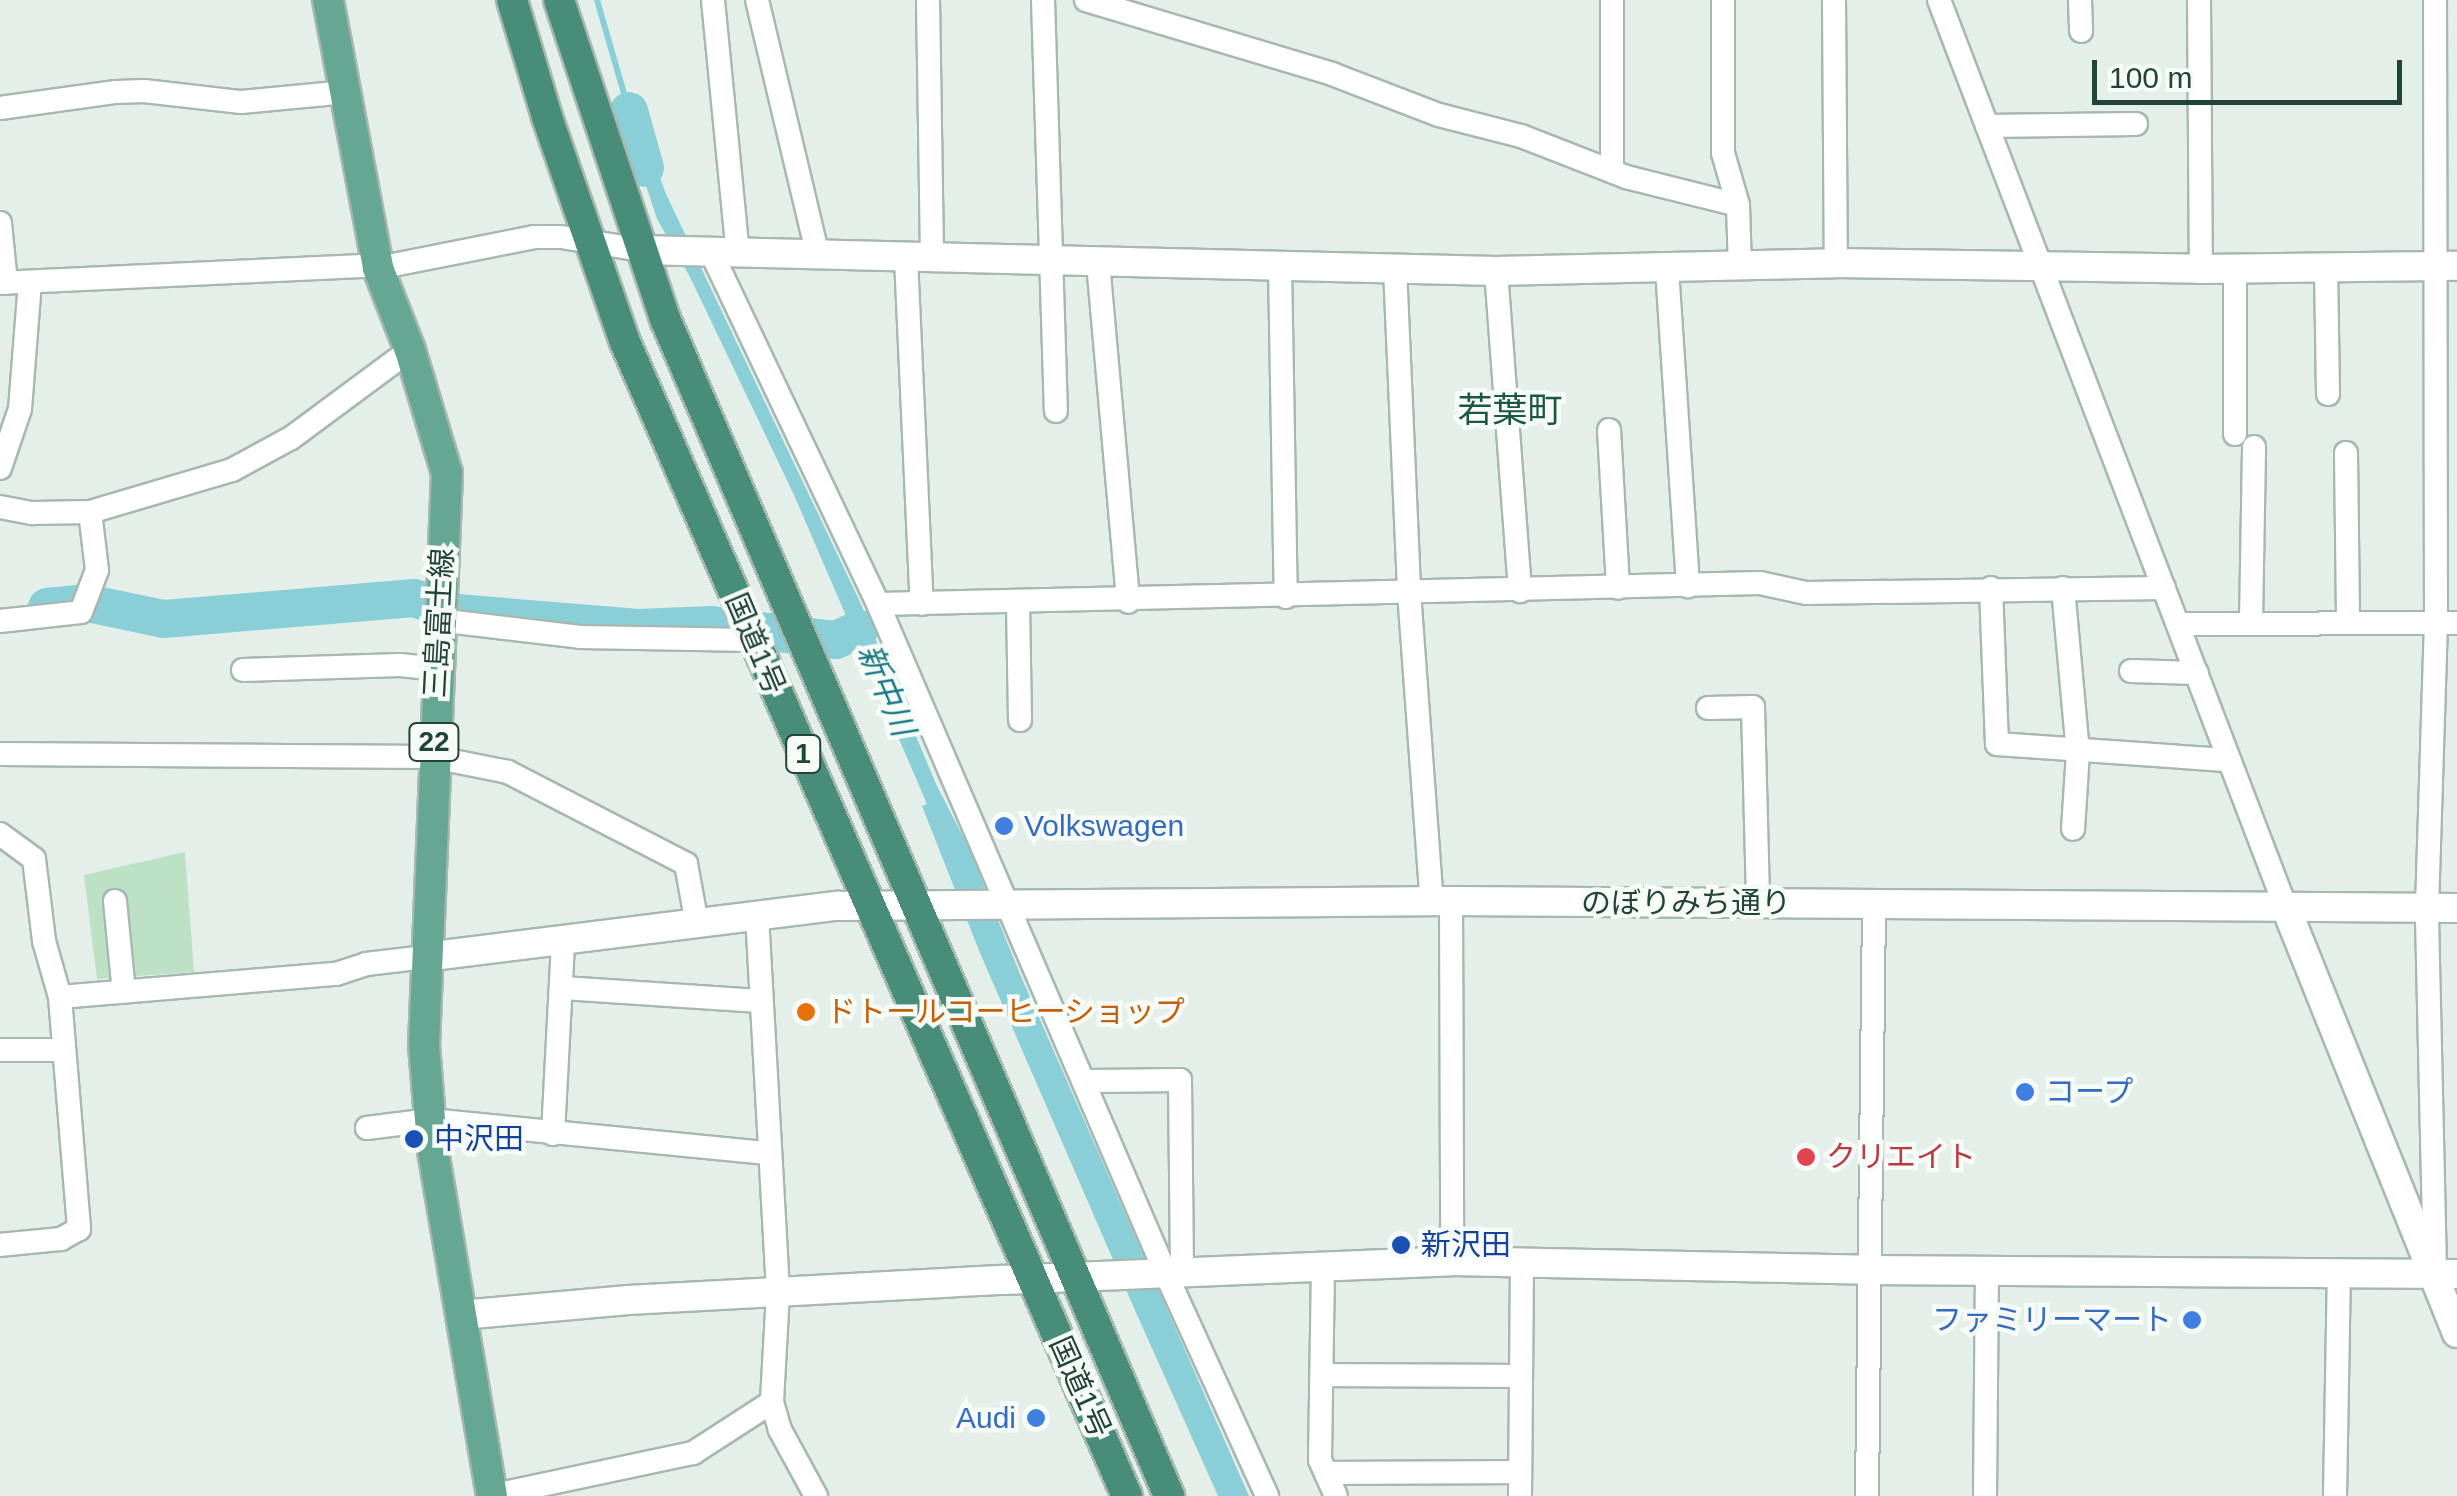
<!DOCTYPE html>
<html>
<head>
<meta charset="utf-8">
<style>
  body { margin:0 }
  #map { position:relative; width:2457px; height:1496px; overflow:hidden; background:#e5efea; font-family:Arial,"Noto Sans JP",sans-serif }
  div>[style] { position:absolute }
  .green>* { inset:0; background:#bce1c5 }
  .water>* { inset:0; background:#8acfd7 }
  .stream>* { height:6px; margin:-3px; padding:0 3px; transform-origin:3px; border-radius:3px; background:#8acfd7 }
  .river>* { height:38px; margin:-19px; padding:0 19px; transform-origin:19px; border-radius:19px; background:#8acfd7 }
  .roads { filter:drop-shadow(2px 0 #a7b8b1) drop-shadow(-2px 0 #a7b8b1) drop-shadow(0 2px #a7b8b1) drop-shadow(0 -2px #a7b8b1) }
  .minor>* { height:22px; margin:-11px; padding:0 11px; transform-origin:11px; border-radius:11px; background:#fff }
  .tertiary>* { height:28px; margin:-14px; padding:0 14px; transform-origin:14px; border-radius:14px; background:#fff }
  .primary>* { height:30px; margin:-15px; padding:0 15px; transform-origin:15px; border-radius:15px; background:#66a794 }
  .trunk>* { height:30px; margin:-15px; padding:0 15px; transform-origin:15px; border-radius:15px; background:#488c7a }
  .dots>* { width:28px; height:28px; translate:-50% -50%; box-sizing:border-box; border:5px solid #f6fbf8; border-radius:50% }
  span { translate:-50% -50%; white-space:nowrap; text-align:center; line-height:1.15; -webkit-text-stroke:9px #f6fbf8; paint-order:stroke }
  .shield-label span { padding:2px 8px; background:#f6fbf8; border:2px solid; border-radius:8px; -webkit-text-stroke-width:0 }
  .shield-label { font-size:28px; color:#224338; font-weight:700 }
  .street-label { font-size:30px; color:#224338 }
  .shop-label { font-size:30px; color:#366cbe }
  .left { translate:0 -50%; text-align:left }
  .right { translate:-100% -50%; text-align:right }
  .food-label { font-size:30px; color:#c56008 }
  .transit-label { font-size:30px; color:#164399 }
  .health-label { font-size:30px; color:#be3a42 }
  .water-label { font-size:32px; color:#177784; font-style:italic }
  .quarter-label { font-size:35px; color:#1c5746 }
  .scale { position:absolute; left:2092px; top:60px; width:310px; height:45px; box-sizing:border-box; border:5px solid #224338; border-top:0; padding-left:12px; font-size:30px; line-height:35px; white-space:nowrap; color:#224338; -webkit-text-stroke:8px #f6fbf8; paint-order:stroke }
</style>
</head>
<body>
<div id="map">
  <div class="green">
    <div style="clip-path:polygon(185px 852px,194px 972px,97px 979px,84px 875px)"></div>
  </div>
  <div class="water">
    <div style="clip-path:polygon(637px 115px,666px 194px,860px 602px,936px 784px,968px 846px,1020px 974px,1249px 1496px,1218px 1496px,1134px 1308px,980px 953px,922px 806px,927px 804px,794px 495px,690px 277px,657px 219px,627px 128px)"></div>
  </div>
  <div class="stream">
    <div style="left:597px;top:0;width:116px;rotate:73.9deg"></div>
  </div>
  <div class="river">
    <div style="left:629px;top:111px;width:59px;rotate:74.3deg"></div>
    <div style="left:47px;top:607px;width:40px;rotate:-5.7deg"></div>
    <div style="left:87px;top:603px;width:79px;rotate:11.7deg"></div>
    <div style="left:164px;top:619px;width:251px;rotate:-4.8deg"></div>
    <div style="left:414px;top:598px;width:46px;rotate:19.2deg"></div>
    <div style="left:457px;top:613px;width:182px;rotate:4.7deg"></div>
    <div style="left:638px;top:628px;width:74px;rotate:-2.3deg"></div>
    <div style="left:712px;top:625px;width:125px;rotate:6.9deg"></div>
    <div style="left:836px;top:640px;width:26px;rotate:-25deg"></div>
  </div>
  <div class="roads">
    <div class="minor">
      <div style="left:713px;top:0;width:254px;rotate:84.4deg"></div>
      <div style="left:757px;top:0;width:263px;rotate:76.6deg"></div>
      <div style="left:928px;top:0;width:259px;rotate:89.1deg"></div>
      <div style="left:1043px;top:0;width:411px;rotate:88.2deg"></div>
      <div style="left:1086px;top:0;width:257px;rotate:16.7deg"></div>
      <div style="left:1332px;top:74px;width:115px;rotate:21deg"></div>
      <div style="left:1439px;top:115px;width:85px;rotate:14.4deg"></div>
      <div style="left:1521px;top:136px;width:113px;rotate:21.3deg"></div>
      <div style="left:1626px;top:177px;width:115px;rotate:14deg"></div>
      <div style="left:1723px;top:0;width:153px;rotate:90deg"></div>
      <div style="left:1723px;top:153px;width:54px;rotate:73.9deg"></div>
      <div style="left:1738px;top:205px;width:63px;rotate:88.2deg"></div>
      <div style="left:1834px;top:0;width:263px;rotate:89.6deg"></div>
      <div style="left:1939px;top:0;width:972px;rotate:69.09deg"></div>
      <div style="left:2080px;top:0;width:31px;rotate:88deg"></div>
      <div style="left:2199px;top:0;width:269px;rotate:89.6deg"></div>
      <div style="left:0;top:108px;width:117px;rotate:-7.9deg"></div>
      <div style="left:116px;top:92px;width:28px;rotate:-2deg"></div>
      <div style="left:144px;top:91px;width:98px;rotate:6.5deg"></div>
      <div style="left:241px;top:102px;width:106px;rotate:-5.4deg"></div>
      <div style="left:1987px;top:126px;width:149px;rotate:-0.8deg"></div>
      <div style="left:1612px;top:171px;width:171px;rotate:-90deg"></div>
      <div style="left:0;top:223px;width:60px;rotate:84.3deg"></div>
      <div style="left:711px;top:252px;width:390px;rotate:64.6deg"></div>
      <div style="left:878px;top:604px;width:729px;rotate:66.74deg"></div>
      <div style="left:1166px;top:1274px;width:244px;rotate:65.5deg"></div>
      <div style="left:906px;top:258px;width:346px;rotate:87.4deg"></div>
      <div style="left:1098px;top:263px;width:340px;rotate:84.9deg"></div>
      <div style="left:1280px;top:266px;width:331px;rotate:89deg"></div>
      <div style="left:2326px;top:267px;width:127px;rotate:89.1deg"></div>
      <div style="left:378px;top:268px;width:159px;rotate:-11.2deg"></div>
      <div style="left:534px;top:237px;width:27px"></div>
      <div style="left:561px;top:237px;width:81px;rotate:9.2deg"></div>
      <div style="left:1395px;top:268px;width:324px;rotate:87.5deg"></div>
      <div style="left:1409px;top:592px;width:311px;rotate:85.8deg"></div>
      <div style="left:1667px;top:269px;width:318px;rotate:86.2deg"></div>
      <div style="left:2235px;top:269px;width:165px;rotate:90deg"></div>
      <div style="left:1496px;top:271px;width:321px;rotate:85.7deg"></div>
      <div style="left:0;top:283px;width:378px;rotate:-2.7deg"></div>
      <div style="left:1609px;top:430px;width:158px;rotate:86.7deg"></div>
      <div style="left:2346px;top:453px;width:169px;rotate:89.3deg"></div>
      <div style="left:0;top:468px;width:62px;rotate:-71.3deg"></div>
      <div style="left:20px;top:409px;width:126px;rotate:-85.5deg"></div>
      <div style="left:0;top:507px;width:33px;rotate:11deg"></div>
      <div style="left:32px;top:513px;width:58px;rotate:-1deg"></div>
      <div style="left:90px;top:512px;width:148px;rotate:-16.5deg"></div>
      <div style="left:232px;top:470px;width:67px;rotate:-28.5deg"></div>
      <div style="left:291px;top:438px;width:148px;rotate:-36.5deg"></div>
      <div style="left:1991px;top:588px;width:156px;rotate:87.8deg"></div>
      <div style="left:1997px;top:744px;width:232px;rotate:4deg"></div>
      <div style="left:2063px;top:588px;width:165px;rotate:84.8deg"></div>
      <div style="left:2078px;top:752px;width:77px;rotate:93.7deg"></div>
      <div style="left:878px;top:604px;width:882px;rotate:-1.36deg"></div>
      <div style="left:1760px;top:583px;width:47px;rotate:12.3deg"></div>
      <div style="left:1806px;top:593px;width:358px;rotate:-0.8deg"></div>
      <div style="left:1018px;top:604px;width:116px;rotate:89deg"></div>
      <div style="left:438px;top:620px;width:143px;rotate:6.8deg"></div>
      <div style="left:580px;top:637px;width:173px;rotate:1deg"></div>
      <div style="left:0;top:621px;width:81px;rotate:-6.3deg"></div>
      <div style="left:81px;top:612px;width:45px;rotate:-69.1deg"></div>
      <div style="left:97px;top:570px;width:58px;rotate:-96.9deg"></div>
      <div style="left:2251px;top:622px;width:175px;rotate:-89deg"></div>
      <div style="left:2178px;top:624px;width:279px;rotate:-0.2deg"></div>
      <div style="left:243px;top:670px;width:157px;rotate:-1.8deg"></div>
      <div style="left:400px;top:665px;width:36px;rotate:6deg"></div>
      <div style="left:2131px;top:671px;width:66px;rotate:1.7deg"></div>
      <div style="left:1708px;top:708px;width:45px;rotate:-1.3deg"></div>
      <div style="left:1753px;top:707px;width:196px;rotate:88.5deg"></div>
      <div style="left:0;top:754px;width:433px;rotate:0.4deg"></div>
      <div style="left:433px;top:757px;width:76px;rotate:11.3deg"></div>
      <div style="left:508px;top:772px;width:200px;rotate:27.3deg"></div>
      <div style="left:686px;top:864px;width:61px;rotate:79.6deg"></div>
      <div style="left:0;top:834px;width:42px;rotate:36.3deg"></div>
      <div style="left:34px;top:859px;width:83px;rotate:83deg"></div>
      <div style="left:44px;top:941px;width:58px;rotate:74.1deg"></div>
      <div style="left:60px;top:997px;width:233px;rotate:85.3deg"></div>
      <div style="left:79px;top:1229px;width:21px;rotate:151deg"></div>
      <div style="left:61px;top:1239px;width:61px;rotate:174.4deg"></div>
      <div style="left:115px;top:901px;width:91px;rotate:84.4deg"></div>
      <div style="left:1451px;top:901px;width:360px;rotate:89.8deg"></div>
      <div style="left:757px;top:915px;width:379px;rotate:86.8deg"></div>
      <div style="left:778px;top:1293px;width:109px;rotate:93.2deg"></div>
      <div style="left:772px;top:1402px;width:29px;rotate:74deg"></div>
      <div style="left:780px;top:1430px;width:75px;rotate:61.4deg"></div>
      <div style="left:563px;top:988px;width:197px;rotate:3.8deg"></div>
      <div style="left:60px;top:997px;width:277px;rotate:-4.8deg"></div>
      <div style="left:336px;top:974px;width:32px;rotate:-18deg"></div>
      <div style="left:366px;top:964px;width:60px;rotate:-6.7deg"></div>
      <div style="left:0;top:1050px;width:62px"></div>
      <div style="left:1086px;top:1081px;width:94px;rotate:-0.6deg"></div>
      <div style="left:1180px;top:1080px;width:193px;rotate:89.4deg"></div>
      <div style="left:367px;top:1128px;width:64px;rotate:-7.2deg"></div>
      <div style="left:430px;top:1120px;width:339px;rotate:5.6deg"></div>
      <div style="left:553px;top:1134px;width:194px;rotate:-87deg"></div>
      <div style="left:1323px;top:1267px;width:193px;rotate:90.9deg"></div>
      <div style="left:1320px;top:1460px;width:39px;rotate:66deg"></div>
      <div style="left:2435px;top:1270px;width:362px;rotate:-91.3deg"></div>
      <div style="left:2427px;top:908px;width:285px;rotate:-88.2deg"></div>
      <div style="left:2436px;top:623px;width:623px;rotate:-90.09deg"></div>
      <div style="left:1322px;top:1375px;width:199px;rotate:0.3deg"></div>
      <div style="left:1326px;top:1473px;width:194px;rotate:-0.3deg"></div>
      <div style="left:490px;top:1496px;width:208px;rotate:-12deg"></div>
      <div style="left:693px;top:1453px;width:94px;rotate:-32.8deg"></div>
      <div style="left:1520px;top:1496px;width:233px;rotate:-89.5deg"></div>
      <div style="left:1867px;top:1496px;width:592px;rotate:-89.32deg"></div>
      <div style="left:1985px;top:1496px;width:225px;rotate:-89.5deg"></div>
      <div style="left:2335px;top:1496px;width:223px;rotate:-89deg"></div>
    </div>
    <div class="tertiary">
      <div style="left:641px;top:250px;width:855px;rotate:1.41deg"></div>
      <div style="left:1496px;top:271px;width:340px;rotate:-1.3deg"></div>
      <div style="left:1836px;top:263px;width:365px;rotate:0.9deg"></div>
      <div style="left:2201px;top:269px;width:256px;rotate:-0.7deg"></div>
      <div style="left:2286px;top:908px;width:458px;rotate:68.1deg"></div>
      <div style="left:426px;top:957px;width:415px;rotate:-7.1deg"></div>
      <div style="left:838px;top:906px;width:613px;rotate:-0.47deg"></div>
      <div style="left:1451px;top:901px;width:1006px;rotate:0.4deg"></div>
      <div style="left:461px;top:1315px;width:168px;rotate:-5.1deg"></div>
      <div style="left:628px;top:1300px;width:376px;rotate:-3.1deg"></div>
      <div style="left:1003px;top:1280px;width:449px;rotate:-2.4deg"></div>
      <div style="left:1452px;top:1261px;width:416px;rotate:1.2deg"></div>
      <div style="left:1868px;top:1270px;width:589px;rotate:0.39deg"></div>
    </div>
    <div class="primary">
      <div style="left:328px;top:0;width:273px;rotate:79.4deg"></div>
      <div style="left:378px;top:268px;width:88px;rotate:68.7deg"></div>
      <div style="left:410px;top:350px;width:128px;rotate:73.3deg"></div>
      <div style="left:447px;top:473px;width:572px;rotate:92.3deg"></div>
      <div style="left:424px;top:1045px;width:100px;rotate:85.4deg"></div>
      <div style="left:432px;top:1145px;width:356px;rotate:80.3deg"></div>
    </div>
    <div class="trunk">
      <div style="left:512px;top:0;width:122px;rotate:73.3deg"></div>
      <div style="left:547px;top:117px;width:238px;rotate:70.9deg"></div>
      <div style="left:625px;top:342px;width:1258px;rotate:66.49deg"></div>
      <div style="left:559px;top:0;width:338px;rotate:71.6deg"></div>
      <div style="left:666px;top:321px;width:1278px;rotate:66.82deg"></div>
    </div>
  </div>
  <div class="dots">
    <div style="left:1004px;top:826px;background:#3f7fe0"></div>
    <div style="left:806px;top:1012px;background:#e8710a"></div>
    <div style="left:2025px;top:1092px;background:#3f7fe0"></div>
    <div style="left:414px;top:1139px;background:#1a4fb4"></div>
    <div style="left:1806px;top:1157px;background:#e0444e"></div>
    <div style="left:1401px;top:1245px;background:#1a4fb4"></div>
    <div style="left:2192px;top:1320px;background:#3f7fe0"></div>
    <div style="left:1036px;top:1418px;background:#3f7fe0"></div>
  </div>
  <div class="shield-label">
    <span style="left:434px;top:742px">22</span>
    <span style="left:803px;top:754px">1</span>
  </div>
  <div class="street-label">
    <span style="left:439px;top:623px;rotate:-87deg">三島富士線</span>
    <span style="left:755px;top:644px;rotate:67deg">国道1号</span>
    <span style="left:1686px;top:903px">のぼりみち通り</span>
    <span style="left:1080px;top:1387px;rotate:66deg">国道1号</span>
  </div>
  <div class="shop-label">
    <span class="left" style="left:1024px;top:826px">Volkswagen</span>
    <span class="left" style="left:2045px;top:1092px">コープ</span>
    <span class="right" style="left:2172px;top:1320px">ファミリーマート</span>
    <span class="right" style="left:1016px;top:1418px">Audi</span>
  </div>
  <div class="food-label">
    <span class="left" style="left:826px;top:1012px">ドトールコーヒーショップ</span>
  </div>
  <div class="transit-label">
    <span class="left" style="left:434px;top:1139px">中沢田</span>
    <span class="left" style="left:1421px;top:1245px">新沢田</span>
  </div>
  <div class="health-label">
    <span class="left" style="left:1826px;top:1157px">クリエイト</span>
  </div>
  <div class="water-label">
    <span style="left:886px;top:690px;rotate:67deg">新中川</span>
  </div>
  <div class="quarter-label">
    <span style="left:1510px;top:410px">若葉町</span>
  </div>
  <div class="scale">100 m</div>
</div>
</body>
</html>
